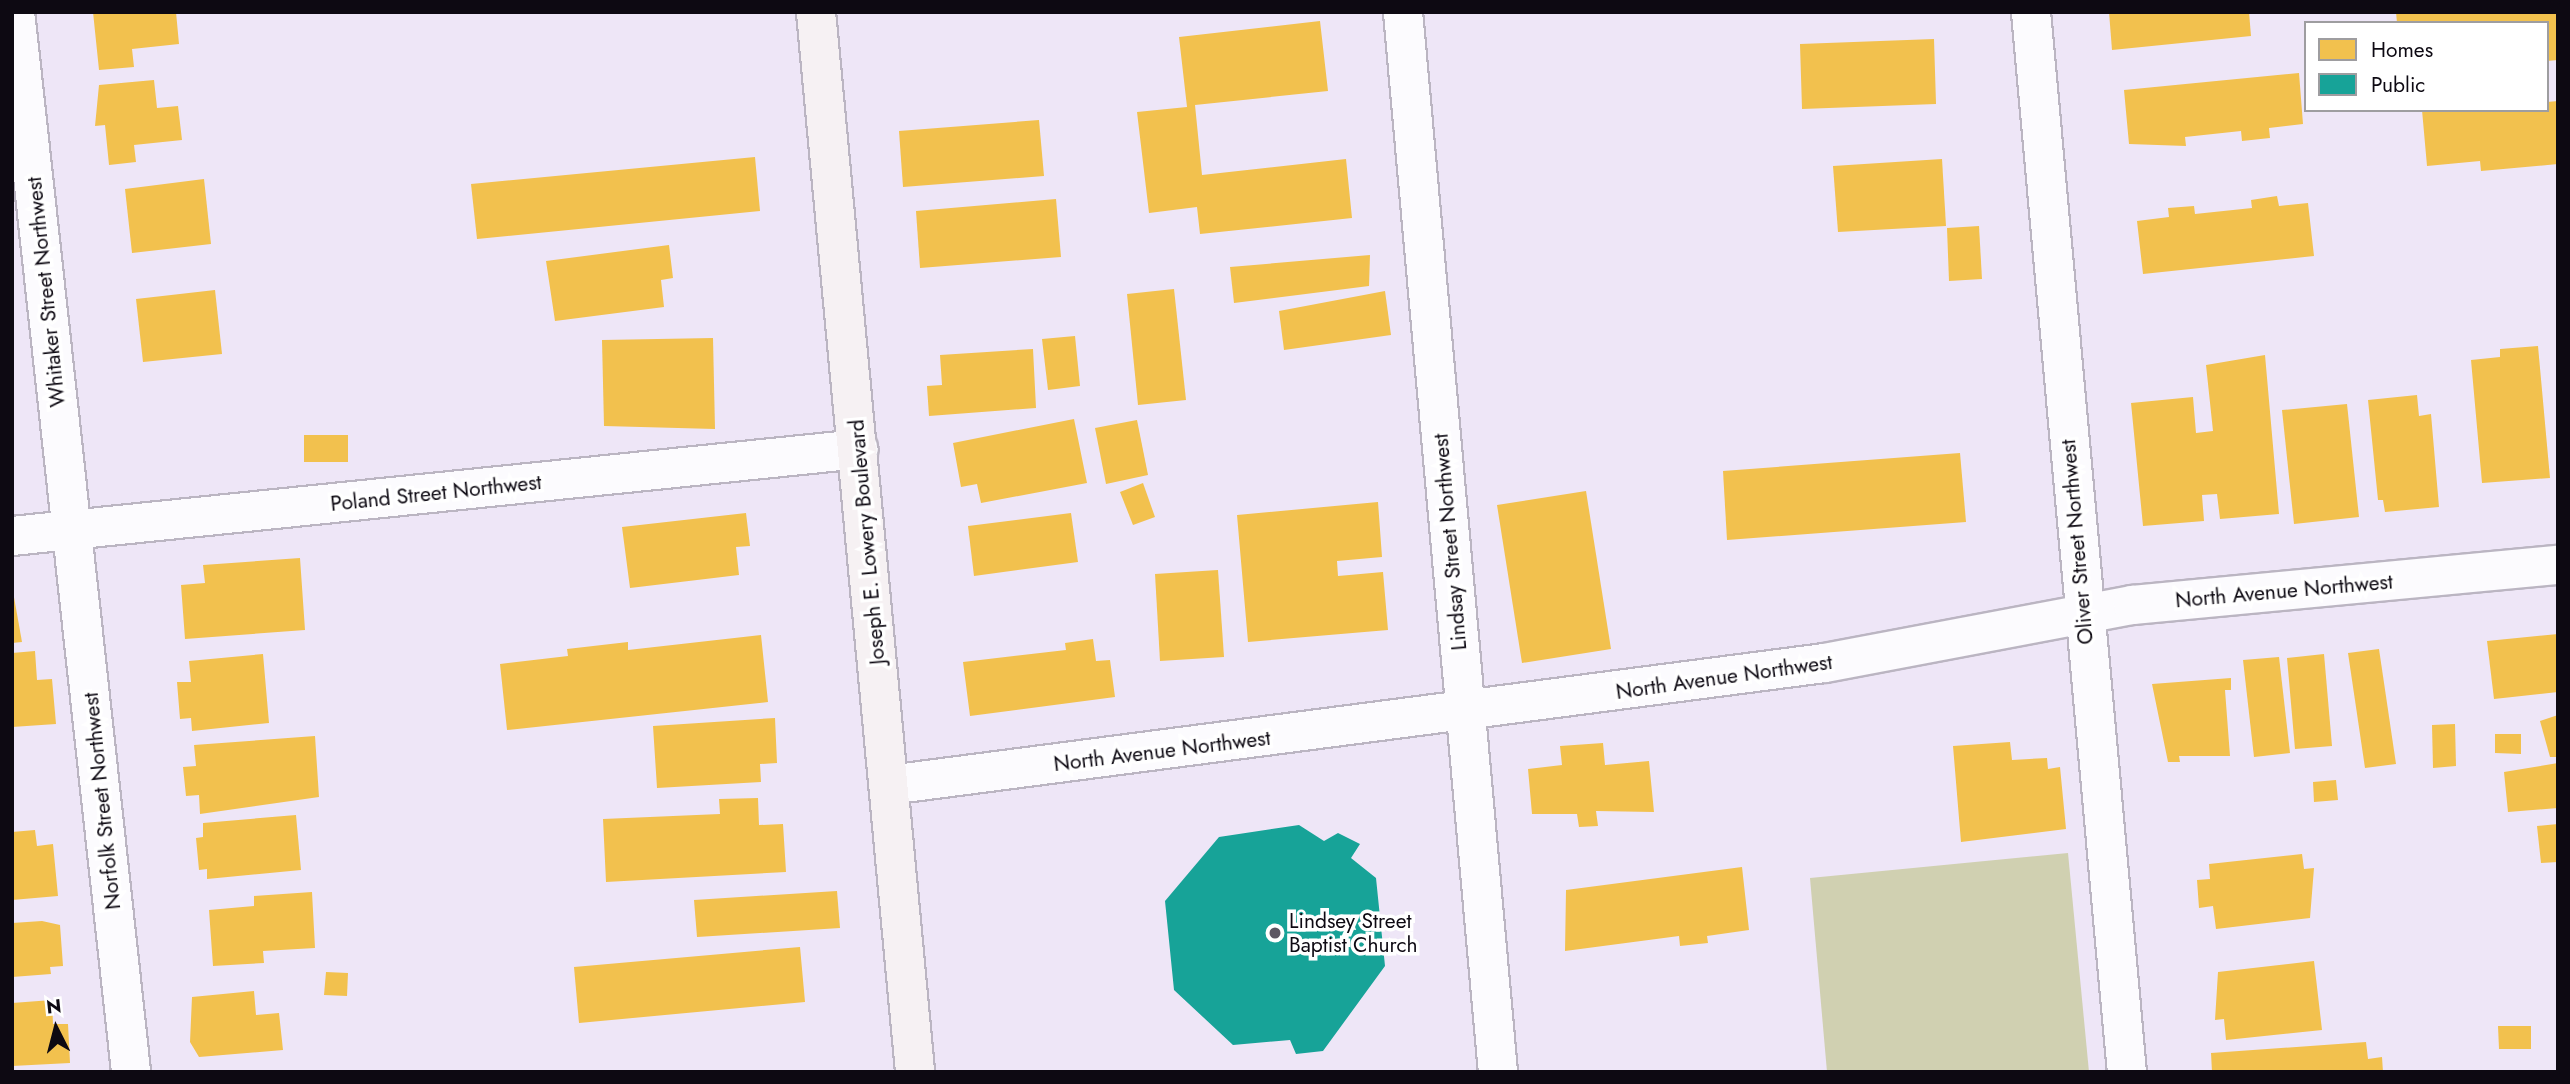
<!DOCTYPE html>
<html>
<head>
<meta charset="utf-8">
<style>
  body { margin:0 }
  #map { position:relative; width:2570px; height:1084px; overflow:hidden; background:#eee6f7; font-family:Jost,sans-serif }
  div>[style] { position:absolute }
  .green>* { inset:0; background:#d0d0b1 }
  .homes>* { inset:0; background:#f2c14e }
  .public>* { inset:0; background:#17a398 }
  .roads { filter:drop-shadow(2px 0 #bbb5c2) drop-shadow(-2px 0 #bbb5c2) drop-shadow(0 2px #bbb5c2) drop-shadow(0 -2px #bbb5c2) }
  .minor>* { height:38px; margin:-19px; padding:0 19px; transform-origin:19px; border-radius:19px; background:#fcfbfe }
  .major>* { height:38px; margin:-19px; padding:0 19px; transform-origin:19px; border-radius:19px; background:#f6f1f3 }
  .dots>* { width:19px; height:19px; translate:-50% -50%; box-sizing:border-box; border:4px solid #fff; border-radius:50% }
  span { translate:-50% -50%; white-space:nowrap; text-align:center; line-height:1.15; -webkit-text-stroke:7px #fff; paint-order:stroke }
  .street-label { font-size:21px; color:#0d0912 }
  .poi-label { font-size:21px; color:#0d0912 }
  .left { translate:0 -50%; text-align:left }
  .frame { position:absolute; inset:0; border:14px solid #0d0912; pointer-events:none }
  .legend { position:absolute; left:2304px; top:21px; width:245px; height:91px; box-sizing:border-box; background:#fff; border:2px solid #9e9da0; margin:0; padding:9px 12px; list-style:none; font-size:21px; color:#0d0912 }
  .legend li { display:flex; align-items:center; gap:14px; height:35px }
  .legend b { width:35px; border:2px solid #9e9da0 }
  .north { position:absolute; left:21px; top:993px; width:70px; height:70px; -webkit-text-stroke:5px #fff; paint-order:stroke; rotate:354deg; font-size:19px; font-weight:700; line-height:28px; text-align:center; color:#0d0912 }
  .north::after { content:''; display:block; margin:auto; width:24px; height:32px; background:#0d0912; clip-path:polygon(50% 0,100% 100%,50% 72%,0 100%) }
</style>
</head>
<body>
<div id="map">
  <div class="green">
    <div style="clip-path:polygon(2068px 853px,2089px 1072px,1827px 1072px,1810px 878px)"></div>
  </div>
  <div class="homes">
    <div style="clip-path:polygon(93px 12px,176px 12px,179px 44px,132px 49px,134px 67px,99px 70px)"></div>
    <div style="clip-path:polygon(2109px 12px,2249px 12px,2251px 36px,2112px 50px)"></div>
    <div style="clip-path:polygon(2396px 12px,2558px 12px,2558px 60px,2547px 61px,2547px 23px,2397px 23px)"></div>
    <div style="clip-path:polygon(1320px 21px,1328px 91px,1195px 105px,1202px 175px,1346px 159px,1352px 218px,1200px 234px,1197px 207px,1149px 213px,1137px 112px,1187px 107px,1179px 37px)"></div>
    <div style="clip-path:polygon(1934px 39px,1936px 104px,1802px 109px,1800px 44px)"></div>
    <div style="clip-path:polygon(2299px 73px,2303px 124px,2269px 128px,2270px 138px,2242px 141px,2241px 131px,2185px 137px,2186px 146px,2129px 144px,2124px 90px)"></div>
    <div style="clip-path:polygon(154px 80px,157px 108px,178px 106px,182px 140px,134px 145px,136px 162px,109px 165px,105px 125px,95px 126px,99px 85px)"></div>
    <div style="clip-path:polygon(2558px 101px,2558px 164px,2481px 171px,2480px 161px,2427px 166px,2422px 110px,2547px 110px,2547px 102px)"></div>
    <div style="clip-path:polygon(1039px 120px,1044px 176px,903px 187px,899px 131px)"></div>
    <div style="clip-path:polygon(755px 157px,760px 211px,477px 239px,471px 184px)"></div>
    <div style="clip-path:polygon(1942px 159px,1946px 226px,1838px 232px,1833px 166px)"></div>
    <div style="clip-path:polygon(204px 179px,211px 244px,132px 253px,125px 189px)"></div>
    <div style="clip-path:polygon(2277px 196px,2279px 206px,2308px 203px,2314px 256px,2143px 274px,2137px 221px,2169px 217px,2168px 208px,2194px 206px,2195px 214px,2252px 208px,2251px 200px)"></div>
    <div style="clip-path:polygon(1056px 199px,1061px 257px,920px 268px,916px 211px)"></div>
    <div style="clip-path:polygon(1979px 226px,1982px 279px,1949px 281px,1947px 228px)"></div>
    <div style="clip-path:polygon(669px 245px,673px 278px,661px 280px,664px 307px,555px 321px,546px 261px)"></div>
    <div style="clip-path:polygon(1370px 255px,1369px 286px,1234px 303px,1230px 267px)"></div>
    <div style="clip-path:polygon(1174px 289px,1186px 400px,1138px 405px,1127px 294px)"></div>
    <div style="clip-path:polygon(215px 290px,222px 354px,143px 362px,136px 299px)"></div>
    <div style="clip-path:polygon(1385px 291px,1391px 335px,1284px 350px,1279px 311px)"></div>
    <div style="clip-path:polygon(1075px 336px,1080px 386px,1048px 390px,1042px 339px)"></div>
    <div style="clip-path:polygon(713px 338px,715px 429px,604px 426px,602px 340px)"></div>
    <div style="clip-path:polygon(2538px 346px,2550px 478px,2482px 483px,2471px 360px,2500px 357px,2500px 349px)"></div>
    <div style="clip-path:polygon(1033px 349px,1036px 408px,929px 416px,927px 386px,942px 385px,940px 355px)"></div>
    <div style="clip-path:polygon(2265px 355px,2279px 514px,2220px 519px,2217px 494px,2202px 495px,2204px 521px,2143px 526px,2131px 403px,2193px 397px,2196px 433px,2213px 431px,2206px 365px)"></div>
    <div style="clip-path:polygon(2417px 395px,2419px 416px,2431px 414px,2439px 507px,2385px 512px,2383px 500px,2378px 500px,2368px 400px)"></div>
    <div style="clip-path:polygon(2347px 404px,2359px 517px,2294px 524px,2282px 410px)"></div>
    <div style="clip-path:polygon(1074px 419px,1087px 483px,981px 503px,977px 484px,961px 487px,953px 443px)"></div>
    <div style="clip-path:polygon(1137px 420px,1148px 475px,1106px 484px,1095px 428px)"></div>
    <div style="clip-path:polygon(304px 435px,348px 435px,348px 462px,304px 462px)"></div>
    <div style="clip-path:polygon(1960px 453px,1966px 522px,1727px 540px,1723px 471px)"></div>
    <div style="clip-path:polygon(1143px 483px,1155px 517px,1133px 525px,1120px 492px)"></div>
    <div style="clip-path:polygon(1586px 491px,1611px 649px,1522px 663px,1497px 505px)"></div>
    <div style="clip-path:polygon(1378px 502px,1382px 557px,1337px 561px,1338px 576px,1383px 572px,1388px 630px,1248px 642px,1237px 515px)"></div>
    <div style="clip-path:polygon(746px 513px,750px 546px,736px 547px,739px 575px,630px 588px,622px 527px)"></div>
    <div style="clip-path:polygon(1071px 513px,1078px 562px,974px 576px,968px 526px)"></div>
    <div style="clip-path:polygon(300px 558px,305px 630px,185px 639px,181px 585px,205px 583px,203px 565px)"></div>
    <div style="clip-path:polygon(1218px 570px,1224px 657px,1160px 661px,1155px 574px)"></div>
    <div style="clip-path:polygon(12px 586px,22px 642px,12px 643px)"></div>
    <div style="clip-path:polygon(2558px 634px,2558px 692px,2494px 699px,2487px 641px)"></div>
    <div style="clip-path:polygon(761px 635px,768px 702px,507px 730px,500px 664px,568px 656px,567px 649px,628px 642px,628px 650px)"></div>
    <div style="clip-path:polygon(1093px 639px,1096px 661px,1110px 660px,1115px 697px,970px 716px,963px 662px,1066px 650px,1065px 643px)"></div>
    <div style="clip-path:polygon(2379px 649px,2396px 764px,2365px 768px,2348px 653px)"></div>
    <div style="clip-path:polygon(35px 651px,37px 680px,52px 679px,56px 724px,12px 727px,12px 653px)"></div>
    <div style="clip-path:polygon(263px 654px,269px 723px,192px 731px,191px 718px,180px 719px,177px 682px,191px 682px,189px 661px)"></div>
    <div style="clip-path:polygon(2324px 654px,2332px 746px,2295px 749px,2287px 658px)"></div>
    <div style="clip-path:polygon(2279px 657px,2290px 753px,2254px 757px,2243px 660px)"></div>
    <div style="clip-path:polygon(2231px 678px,2231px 690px,2225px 690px,2230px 756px,2179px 756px,2180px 762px,2168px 762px,2152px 684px)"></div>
    <div style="clip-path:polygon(2558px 715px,2558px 757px,2550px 757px,2540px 721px)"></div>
    <div style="clip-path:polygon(775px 718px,777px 763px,760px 764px,761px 782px,657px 788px,653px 726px)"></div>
    <div style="clip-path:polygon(2455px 724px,2456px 766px,2433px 768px,2432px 725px)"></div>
    <div style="clip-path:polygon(2495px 734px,2521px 734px,2521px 754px,2495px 753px)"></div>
    <div style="clip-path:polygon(315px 736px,319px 797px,200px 814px,199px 795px,186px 796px,183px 767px,196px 766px,194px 745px)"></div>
    <div style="clip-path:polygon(2010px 742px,2012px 760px,2047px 758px,2048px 769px,2060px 767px,2066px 829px,1961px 842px,1953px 746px)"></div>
    <div style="clip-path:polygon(1603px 743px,1605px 765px,1649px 761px,1654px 812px,1596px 811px,1598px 826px,1579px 827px,1577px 814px,1532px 814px,1528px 769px,1562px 765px,1560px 746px)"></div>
    <div style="clip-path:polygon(2558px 763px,2558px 808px,2508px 812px,2504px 772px)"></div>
    <div style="clip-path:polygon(2336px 780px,2338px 800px,2314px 802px,2313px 782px)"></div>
    <div style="clip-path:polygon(758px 798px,759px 825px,783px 824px,786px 872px,606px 882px,603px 819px,720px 814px,719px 799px)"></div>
    <div style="clip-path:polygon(296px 815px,301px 870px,207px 879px,207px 869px,199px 870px,196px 838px,203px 837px,203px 823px)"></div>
    <div style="clip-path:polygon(2558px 824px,2558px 862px,2541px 863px,2537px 826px)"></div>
    <div style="clip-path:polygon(35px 830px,37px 846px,53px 844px,58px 896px,12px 900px,12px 832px)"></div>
    <div style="clip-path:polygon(2302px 854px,2304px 869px,2314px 868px,2310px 918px,2216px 929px,2213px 906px,2199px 908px,2197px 880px,2210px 879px,2209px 864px)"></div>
    <div style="clip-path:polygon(1742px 867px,1749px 930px,1707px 936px,1708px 943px,1680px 946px,1679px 936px,1565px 951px,1566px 890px)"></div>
    <div style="clip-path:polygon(837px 891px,840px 928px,697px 937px,694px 900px)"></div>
    <div style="clip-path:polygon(312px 892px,315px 948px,263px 951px,264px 963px,213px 966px,209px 910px,254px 906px,254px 896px)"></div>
    <div style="clip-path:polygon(42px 921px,60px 925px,63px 966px,50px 967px,51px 974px,12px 977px,12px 923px)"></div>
    <div style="clip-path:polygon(800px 947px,805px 1002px,579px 1023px,574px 967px)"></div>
    <div style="clip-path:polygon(2314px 961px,2322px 1030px,2226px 1040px,2224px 1019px,2215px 1020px,2218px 972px)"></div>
    <div style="clip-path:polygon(326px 972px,348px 973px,347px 996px,324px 995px)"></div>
    <div style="clip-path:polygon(254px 991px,256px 1015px,279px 1013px,283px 1050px,199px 1057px,190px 1042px,192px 997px)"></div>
    <div style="clip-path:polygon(52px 1000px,53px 1024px,68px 1024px,70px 1063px,12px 1066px,12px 1003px)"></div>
    <div style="clip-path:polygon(2498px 1026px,2531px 1026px,2531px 1049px,2499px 1049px)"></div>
    <div style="clip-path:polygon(2366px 1042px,2368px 1059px,2382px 1057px,2383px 1072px,2212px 1072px,2211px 1053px)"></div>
  </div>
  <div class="public">
    <div style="clip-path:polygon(1299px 825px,1324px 841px,1338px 833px,1360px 844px,1351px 858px,1376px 878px,1385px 966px,1323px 1051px,1296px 1054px,1290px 1040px,1233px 1045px,1174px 990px,1165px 901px,1219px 837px)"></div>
  </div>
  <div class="roads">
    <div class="minor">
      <div style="left:15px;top:12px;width:1066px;rotate:83.75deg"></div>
      <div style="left:1403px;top:12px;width:1064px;rotate:84.88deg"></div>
      <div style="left:2031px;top:12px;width:1064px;rotate:84.83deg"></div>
      <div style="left:12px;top:536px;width:851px;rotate:-5.86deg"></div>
      <div style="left:889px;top:785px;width:944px;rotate:-7.43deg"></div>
      <div style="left:1825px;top:663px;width:313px;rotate:-10.7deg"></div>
      <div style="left:2133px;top:605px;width:427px;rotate:-5.4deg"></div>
    </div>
    <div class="major">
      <div style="left:816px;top:12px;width:1065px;rotate:84.66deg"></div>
    </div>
  </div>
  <div class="dots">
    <div style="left:1275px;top:933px;background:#5c5662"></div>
  </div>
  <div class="street-label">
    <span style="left:46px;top:292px;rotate:-96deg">Whitaker Street Northwest</span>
    <span style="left:436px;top:493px;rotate:-6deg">Poland Street Northwest</span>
    <span style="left:867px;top:542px;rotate:-95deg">Joseph E. Lowery Boulevard</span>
    <span style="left:1450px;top:542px;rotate:-95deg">Lindsay Street Northwest</span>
    <span style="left:2077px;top:542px;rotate:-95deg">Oliver Street Northwest</span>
    <span style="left:2284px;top:591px;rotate:-5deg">North Avenue Northwest</span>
    <span style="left:1724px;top:677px;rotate:-8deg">North Avenue Northwest</span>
    <span style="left:1162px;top:751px;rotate:-7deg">North Avenue Northwest</span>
    <span style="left:102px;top:801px;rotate:-96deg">Norfolk Street Northwest</span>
  </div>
  <div class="poi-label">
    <span class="left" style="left:1289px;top:933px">Lindsey Street<br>Baptist Church</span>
  </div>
  <div class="frame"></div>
  <ul class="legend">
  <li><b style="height:19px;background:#f2c14e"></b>Homes</li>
  <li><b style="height:19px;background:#17a398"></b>Public</li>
  </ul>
  <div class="north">N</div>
</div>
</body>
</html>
